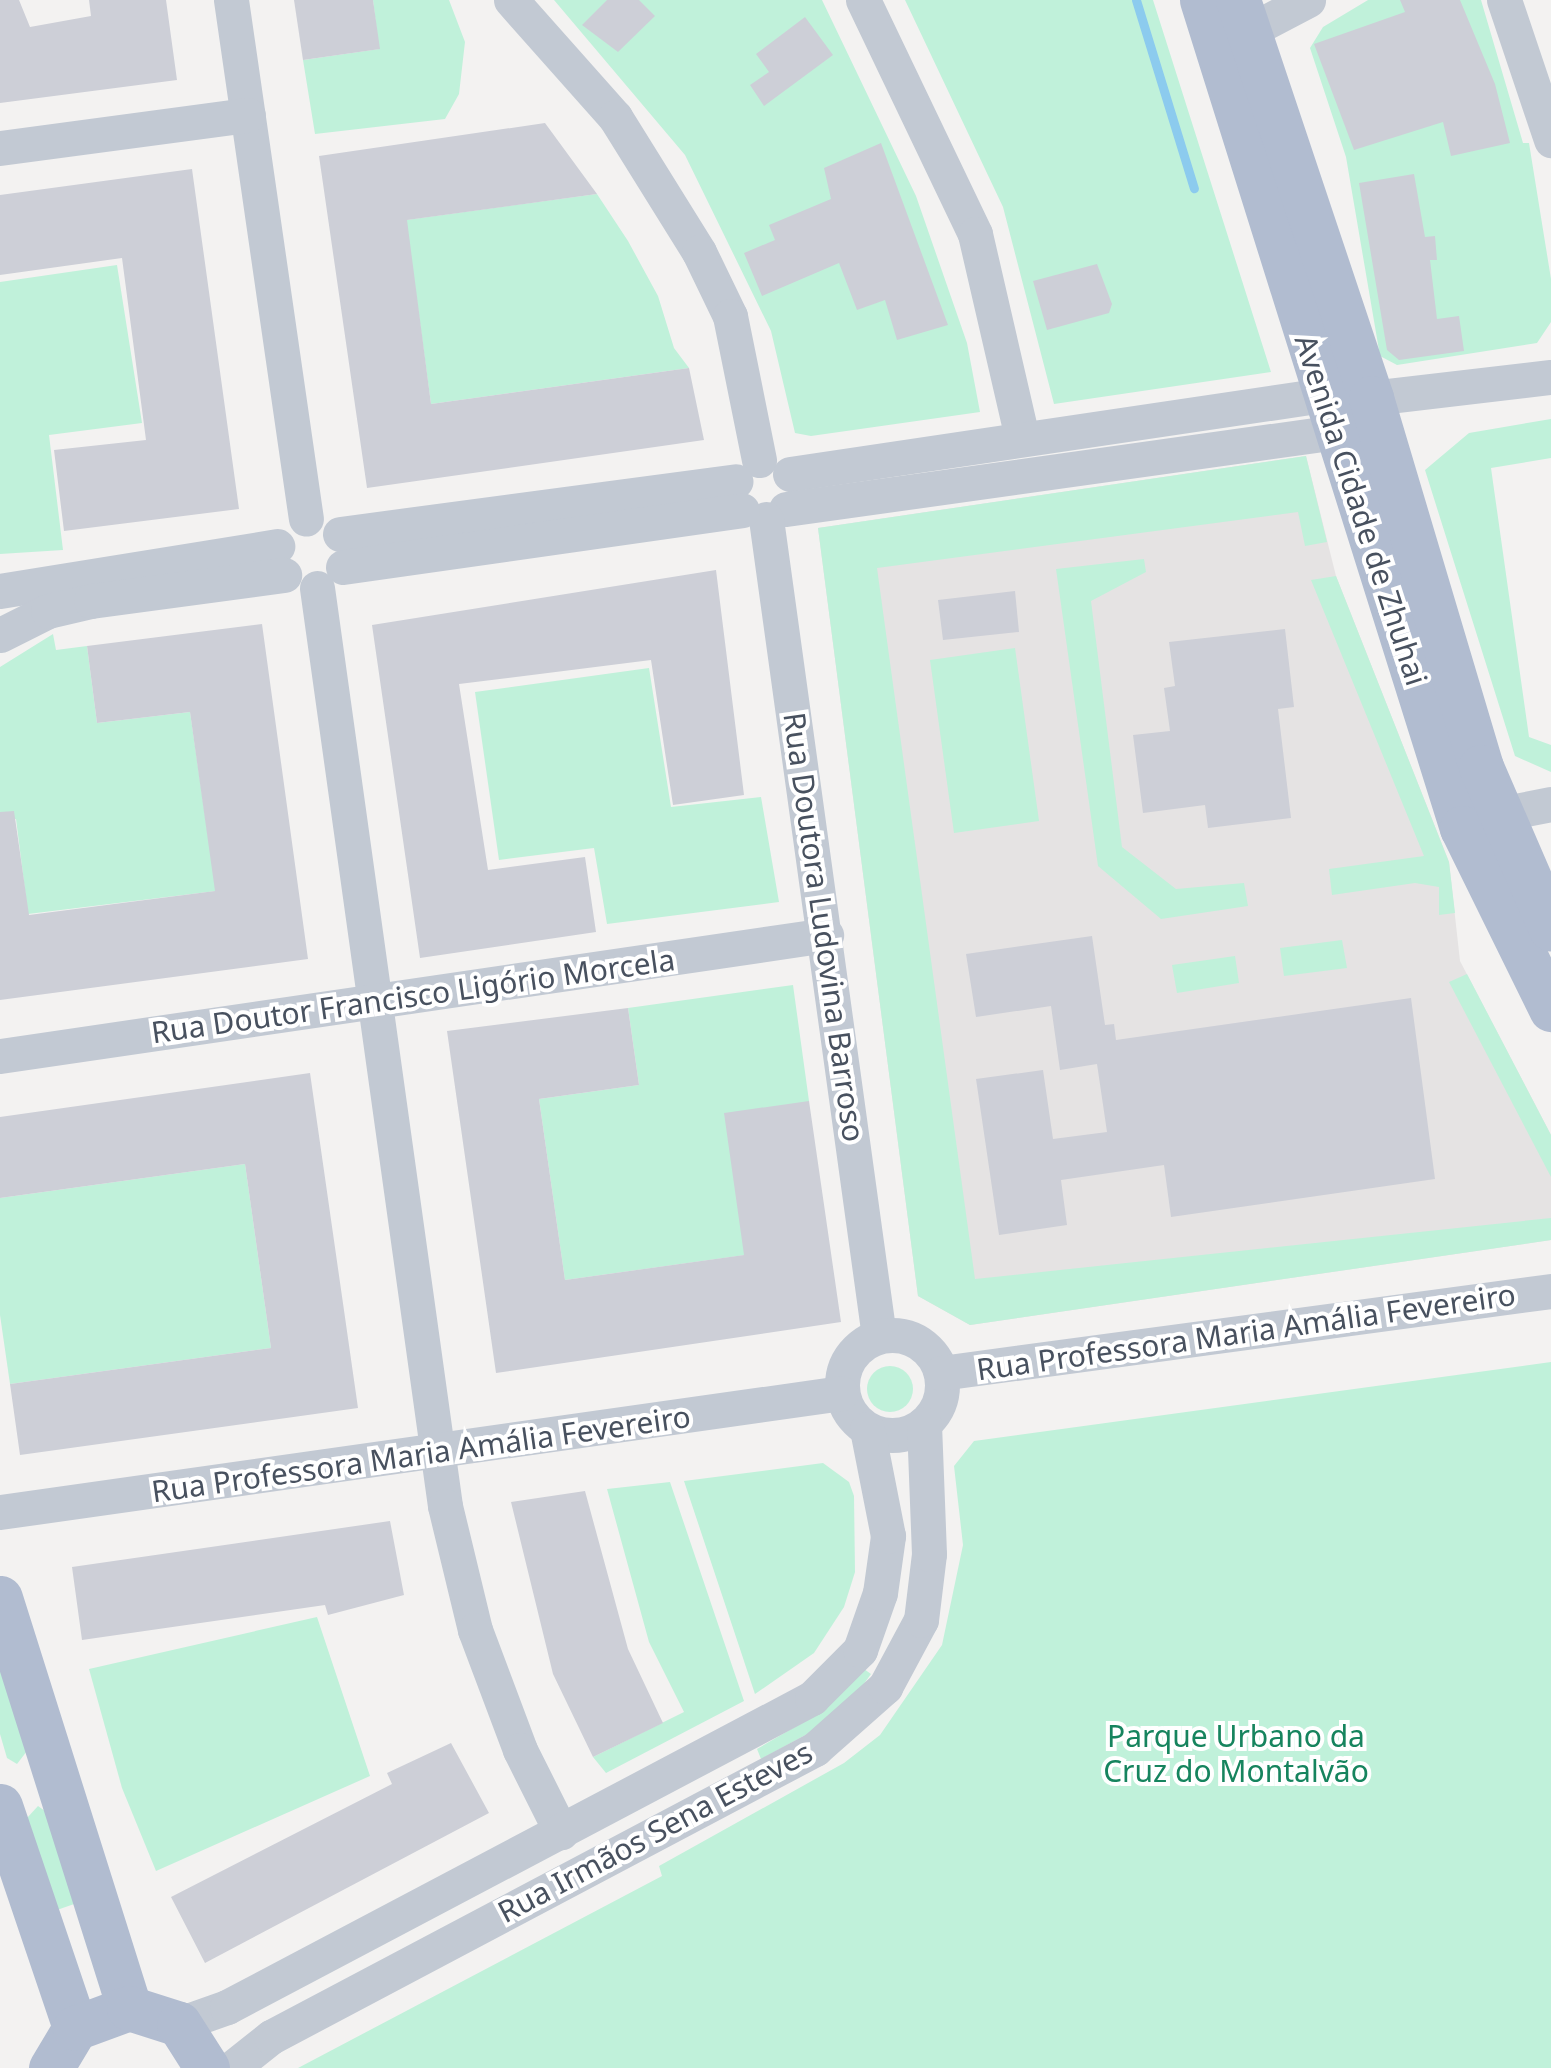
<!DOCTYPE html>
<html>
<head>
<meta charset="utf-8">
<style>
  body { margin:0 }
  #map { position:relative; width:1551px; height:2068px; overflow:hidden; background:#f3f2f1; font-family:"Noto Sans",sans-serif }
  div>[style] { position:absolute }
  .education>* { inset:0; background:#e5e3e3 }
  .green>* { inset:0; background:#c0f1da }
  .round { border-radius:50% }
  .stream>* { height:9px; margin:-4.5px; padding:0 4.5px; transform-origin:4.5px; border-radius:4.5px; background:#8ccbee }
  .building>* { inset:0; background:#cdcfd7 }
  .minor>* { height:35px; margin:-17.5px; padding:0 17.5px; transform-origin:17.5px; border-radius:17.5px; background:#c2c9d3 }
  .minor>.ring { margin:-17.5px; padding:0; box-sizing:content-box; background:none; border:35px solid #c2c9d3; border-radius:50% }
  .major>* { height:45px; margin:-22.5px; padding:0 22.5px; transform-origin:22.5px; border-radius:22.5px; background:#b1bcd0 }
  span { translate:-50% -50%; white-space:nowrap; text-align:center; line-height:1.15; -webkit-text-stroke:8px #fff; paint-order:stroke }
  .street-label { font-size:30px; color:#48515f }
  .park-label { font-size:30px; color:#16845e }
</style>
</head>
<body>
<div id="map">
  <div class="education">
    <div style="clip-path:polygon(1306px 456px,1336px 576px,1449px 862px,1460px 961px,1551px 1135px,1551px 1240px,970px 1325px,918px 1296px,818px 528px)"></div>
  </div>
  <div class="green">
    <div style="clip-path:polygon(373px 0,449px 0,465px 42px,459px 94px,445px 119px,315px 134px,303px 60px,379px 49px)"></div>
    <div style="clip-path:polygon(554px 0,822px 0,916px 196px,967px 343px,980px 412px,811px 436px,795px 433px,771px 331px,685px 155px)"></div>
    <div style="clip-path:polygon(905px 0,1153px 0,1271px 372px,1054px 404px,1003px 207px)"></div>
    <div style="clip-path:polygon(1368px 0,1481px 0,1523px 143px,1529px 143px,1551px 279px,1551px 322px,1537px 343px,1397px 365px,1380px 356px,1346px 157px,1310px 48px,1323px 27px)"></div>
    <div style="clip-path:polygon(597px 194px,628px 241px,658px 296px,674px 348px,689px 368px,431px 404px,406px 220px)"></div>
    <div style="clip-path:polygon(117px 265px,142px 423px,49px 435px,63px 550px,0 554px,0 282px)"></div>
    <div style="clip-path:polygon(1551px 419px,1551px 458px,1491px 468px,1529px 737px,1551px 745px,1551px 772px,1515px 756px,1425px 470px,1469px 433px)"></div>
    <div style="clip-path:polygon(1306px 456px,1327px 542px,1305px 546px,1298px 512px,877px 568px,975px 1279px,1551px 1218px,1551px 1240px,970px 1325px,918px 1296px,818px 528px)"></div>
    <div style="clip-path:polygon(1144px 559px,1146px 572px,1091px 601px,1122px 847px,1176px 889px,1244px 883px,1248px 906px,1161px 919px,1098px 866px,1056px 569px)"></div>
    <div style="clip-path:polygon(1336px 576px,1449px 862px,1455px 913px,1439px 915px,1439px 887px,1415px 883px,1332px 895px,1329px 869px,1424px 856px,1311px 580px)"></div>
    <div style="clip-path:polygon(53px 634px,56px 650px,87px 646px,97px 723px,190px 712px,216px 891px,28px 914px,16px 819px,0 820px,0 667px)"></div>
    <div style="clip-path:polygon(1015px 648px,1039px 821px,954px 833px,930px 660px)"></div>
    <div style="clip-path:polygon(649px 668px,671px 807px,761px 797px,779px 902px,607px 924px,594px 848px,499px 860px,475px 692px)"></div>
    <div style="clip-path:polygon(1342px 940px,1347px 968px,1284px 976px,1280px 948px)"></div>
    <div style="clip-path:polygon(1235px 956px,1239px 983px,1177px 993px,1172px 965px)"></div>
    <div style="clip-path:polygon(1467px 974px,1551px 1135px,1551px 1177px,1449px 982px)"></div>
    <div style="clip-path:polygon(793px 985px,809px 1101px,745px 1255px,565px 1280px,539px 1099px,639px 1085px,628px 1008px)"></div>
    <div style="clip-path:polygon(245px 1164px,271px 1348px,10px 1384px,0 1315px,0 1198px)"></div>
    <div style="clip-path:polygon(1551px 1362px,1551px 2068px,298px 2068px,662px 1876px,659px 1866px,844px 1763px,880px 1735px,942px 1645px,963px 1545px,954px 1466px,974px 1441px)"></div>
    <div class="round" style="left:867px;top:1366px;width:46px;height:46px"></div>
    <div style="clip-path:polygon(823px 1463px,849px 1482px,854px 1496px,855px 1572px,844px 1607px,814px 1653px,755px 1694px,684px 1481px)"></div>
    <div style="clip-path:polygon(670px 1482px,744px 1701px,606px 1773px,593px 1757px,684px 1712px,649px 1642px,607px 1489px)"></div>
    <div style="clip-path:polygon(317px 1617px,370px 1776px,156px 1871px,122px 1788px,89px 1669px)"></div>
    <div style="clip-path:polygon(0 1661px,27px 1751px,17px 1764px,7px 1758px,0 1734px)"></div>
    <div style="clip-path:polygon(864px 1669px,871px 1674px,858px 1692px,811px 1732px,761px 1759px,757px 1749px,824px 1710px)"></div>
    <div style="clip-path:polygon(38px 1806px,45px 1811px,77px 1903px,57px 1910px,27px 1818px)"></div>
  </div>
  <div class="stream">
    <div style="left:1136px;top:0;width:197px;rotate:72.9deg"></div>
  </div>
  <div class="building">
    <div style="clip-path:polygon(0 0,19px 0,30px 27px,91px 16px,89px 0,166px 0,177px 80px,0 103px)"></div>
    <div style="clip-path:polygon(294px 0,373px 0,380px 49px,303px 60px)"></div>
    <div style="clip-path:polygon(607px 0,639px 0,655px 16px,618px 52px,582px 25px)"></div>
    <div style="clip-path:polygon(1400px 0,1460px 0,1495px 84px,1510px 143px,1451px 156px,1443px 122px,1354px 150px,1314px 44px,1405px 12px)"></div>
    <div style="clip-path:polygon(805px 17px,833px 55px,764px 106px,750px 85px,769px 72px,756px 54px)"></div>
    <div style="clip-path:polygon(545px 123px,597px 194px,407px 220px,431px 404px,689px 368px,704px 440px,367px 488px,319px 156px)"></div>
    <div style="clip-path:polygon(881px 143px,948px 325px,897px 340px,885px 300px,857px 310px,839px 263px,762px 296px,744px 253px,775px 240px,769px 225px,831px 199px,824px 168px)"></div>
    <div style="clip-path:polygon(192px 169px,239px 509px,64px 531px,54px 450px,146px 440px,122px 258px,0 275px,0 195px)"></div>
    <div style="clip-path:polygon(1414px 174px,1425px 237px,1435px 236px,1437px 260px,1430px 260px,1437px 319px,1459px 316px,1464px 351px,1399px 360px,1387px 350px,1359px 183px)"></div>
    <div style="clip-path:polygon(1097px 264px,1112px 304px,1109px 313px,1047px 330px,1033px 281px)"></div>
    <div style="clip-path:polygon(716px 570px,744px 795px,673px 805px,651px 660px,459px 684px,488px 870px,585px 857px,596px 932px,420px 958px,372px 625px)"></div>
    <div style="clip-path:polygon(1015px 591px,1019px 632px,943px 640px,938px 600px)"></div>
    <div style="clip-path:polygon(262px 624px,308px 959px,0 1000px,0 812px,14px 811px,29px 915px,215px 891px,190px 712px,97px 723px,87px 646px)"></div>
    <div style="clip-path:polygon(1285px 629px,1294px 707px,1278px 709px,1291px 818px,1208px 828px,1205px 805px,1143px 813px,1133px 735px,1170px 731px,1164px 688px,1175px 686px,1169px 642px)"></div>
    <div style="clip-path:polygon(1092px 936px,1105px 1025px,1114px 1024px,1116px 1040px,1411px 998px,1435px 1179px,1171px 1217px,1164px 1165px,1061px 1180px,1067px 1225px,999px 1235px,976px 1079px,1043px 1070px,1053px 1139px,1107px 1132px,1097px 1064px,1060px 1070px,1051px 1006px,976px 1017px,966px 954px)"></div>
    <div style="clip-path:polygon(628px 1008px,639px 1085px,539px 1099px,565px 1280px,744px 1255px,724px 1113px,809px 1101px,841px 1322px,496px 1373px,447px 1031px)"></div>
    <div style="clip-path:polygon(310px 1073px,358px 1408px,20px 1455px,10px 1384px,271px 1348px,245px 1164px,0 1198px,0 1117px)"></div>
    <div style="clip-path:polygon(585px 1491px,628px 1649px,663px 1723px,593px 1757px,553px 1674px,511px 1502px)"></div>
    <div style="clip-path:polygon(390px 1521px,404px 1595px,328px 1615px,325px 1605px,82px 1640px,72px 1567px)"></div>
    <div style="clip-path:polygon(451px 1743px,489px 1813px,205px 1963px,171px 1897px,392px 1784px,387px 1773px)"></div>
  </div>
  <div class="minor">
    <div style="left:231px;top:0;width:524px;rotate:81.78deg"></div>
    <div style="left:511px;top:0;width:157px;rotate:48.4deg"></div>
    <div style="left:615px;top:117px;width:159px;rotate:58.1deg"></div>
    <div style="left:699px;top:252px;width:71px;rotate:64.2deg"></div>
    <div style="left:730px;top:316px;width:147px;rotate:78.6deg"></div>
    <div style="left:863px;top:0;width:259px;rotate:64.4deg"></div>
    <div style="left:975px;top:234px;width:209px;rotate:77deg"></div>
    <div style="left:1504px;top:0;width:148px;rotate:71.4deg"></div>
    <div style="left:1247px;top:32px;width:69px;rotate:-27.7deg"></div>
    <div style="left:0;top:148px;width:250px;rotate:-7.6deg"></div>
    <div style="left:1371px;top:398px;width:181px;rotate:-6.7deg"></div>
    <div style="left:790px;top:474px;width:539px;rotate:-8.43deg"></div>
    <div style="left:786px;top:509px;width:555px;rotate:-7.97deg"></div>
    <div style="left:766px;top:519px;width:825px;rotate:82.13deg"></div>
    <div style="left:340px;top:534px;width:399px;rotate:-7.6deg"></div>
    <div style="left:343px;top:567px;width:403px;rotate:-8.1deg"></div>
    <div style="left:317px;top:588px;width:927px;rotate:82.06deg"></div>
    <div style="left:445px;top:1506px;width:128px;rotate:76.4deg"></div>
    <div style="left:475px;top:1630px;width:128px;rotate:69.4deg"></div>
    <div style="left:520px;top:1750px;width:92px;rotate:63.4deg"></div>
    <div style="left:0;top:591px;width:281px;rotate:-9.2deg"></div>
    <div style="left:0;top:635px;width:54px;rotate:-26.6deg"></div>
    <div style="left:48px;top:611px;width:44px;rotate:-13.1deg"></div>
    <div style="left:91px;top:601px;width:195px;rotate:-7.7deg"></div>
    <div style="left:1500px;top:814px;width:52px;rotate:-11.1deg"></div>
    <div style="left:0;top:1056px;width:835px;rotate:-8.33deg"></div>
    <div class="ring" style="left:842px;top:1335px;width:65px;height:65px"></div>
    <div style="left:941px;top:1373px;width:615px;rotate:-7.66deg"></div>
    <div style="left:0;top:1512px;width:849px;rotate:-8.05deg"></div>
    <div style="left:179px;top:2024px;width:51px;rotate:-19.5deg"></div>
    <div style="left:227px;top:2007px;width:662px;rotate:-27.84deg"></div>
    <div style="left:812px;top:1698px;width:68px;rotate:-45deg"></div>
    <div style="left:860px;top:1650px;width:60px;rotate:-70.7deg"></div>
    <div style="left:880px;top:1593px;width:58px;rotate:-82deg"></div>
    <div style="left:888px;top:1536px;width:109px;rotate:-101.1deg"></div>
    <div style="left:232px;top:2068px;width:50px;rotate:-38.5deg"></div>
    <div style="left:271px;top:2037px;width:616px;rotate:-27.9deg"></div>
    <div style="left:815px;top:1749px;width:94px;rotate:-41.5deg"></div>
    <div style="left:885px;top:1687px;width:76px;rotate:-61.8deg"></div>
    <div style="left:921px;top:1620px;width:66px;rotate:-83.1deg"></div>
    <div style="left:929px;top:1554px;width:130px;rotate:-92.2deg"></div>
  </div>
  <div class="major">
    <div style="left:1202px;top:0;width:868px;rotate:72.57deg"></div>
    <div style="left:1462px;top:828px;width:202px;rotate:63.8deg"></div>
    <div style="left:1238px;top:0;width:420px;rotate:71.5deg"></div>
    <div style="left:1371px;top:398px;width:385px;rotate:73.4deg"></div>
    <div style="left:1481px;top:767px;width:176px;rotate:66.6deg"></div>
    <div style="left:0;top:1598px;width:430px;rotate:72.5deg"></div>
    <div style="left:0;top:1806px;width:234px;rotate:71.3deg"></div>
    <div style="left:51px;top:2068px;width:47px;rotate:-59deg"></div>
    <div style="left:75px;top:2028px;width:58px;rotate:-20.3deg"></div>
    <div style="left:129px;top:2008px;width:52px;rotate:17.7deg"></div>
    <div style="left:179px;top:2024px;width:52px;rotate:57.5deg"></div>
  </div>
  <div class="street-label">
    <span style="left:1361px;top:510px;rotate:72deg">Avenida Cidade de Zhuhai</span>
    <span style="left:824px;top:927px;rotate:82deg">Rua Doutora Ludovina Barroso</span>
    <span style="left:413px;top:996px;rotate:-8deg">Rua Doutor Francisco Ligório Morcela</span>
    <span style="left:1246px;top:1332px;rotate:-8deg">Rua Professora Maria Amália Fevereiro</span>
    <span style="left:421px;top:1454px;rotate:-8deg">Rua Professora Maria Amália Fevereiro</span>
    <span style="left:655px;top:1832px;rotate:-28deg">Rua Irmãos Sena Esteves</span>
  </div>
  <div class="park-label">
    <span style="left:1236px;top:1753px">Parque Urbano da<br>Cruz do Montalvão</span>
  </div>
</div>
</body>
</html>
